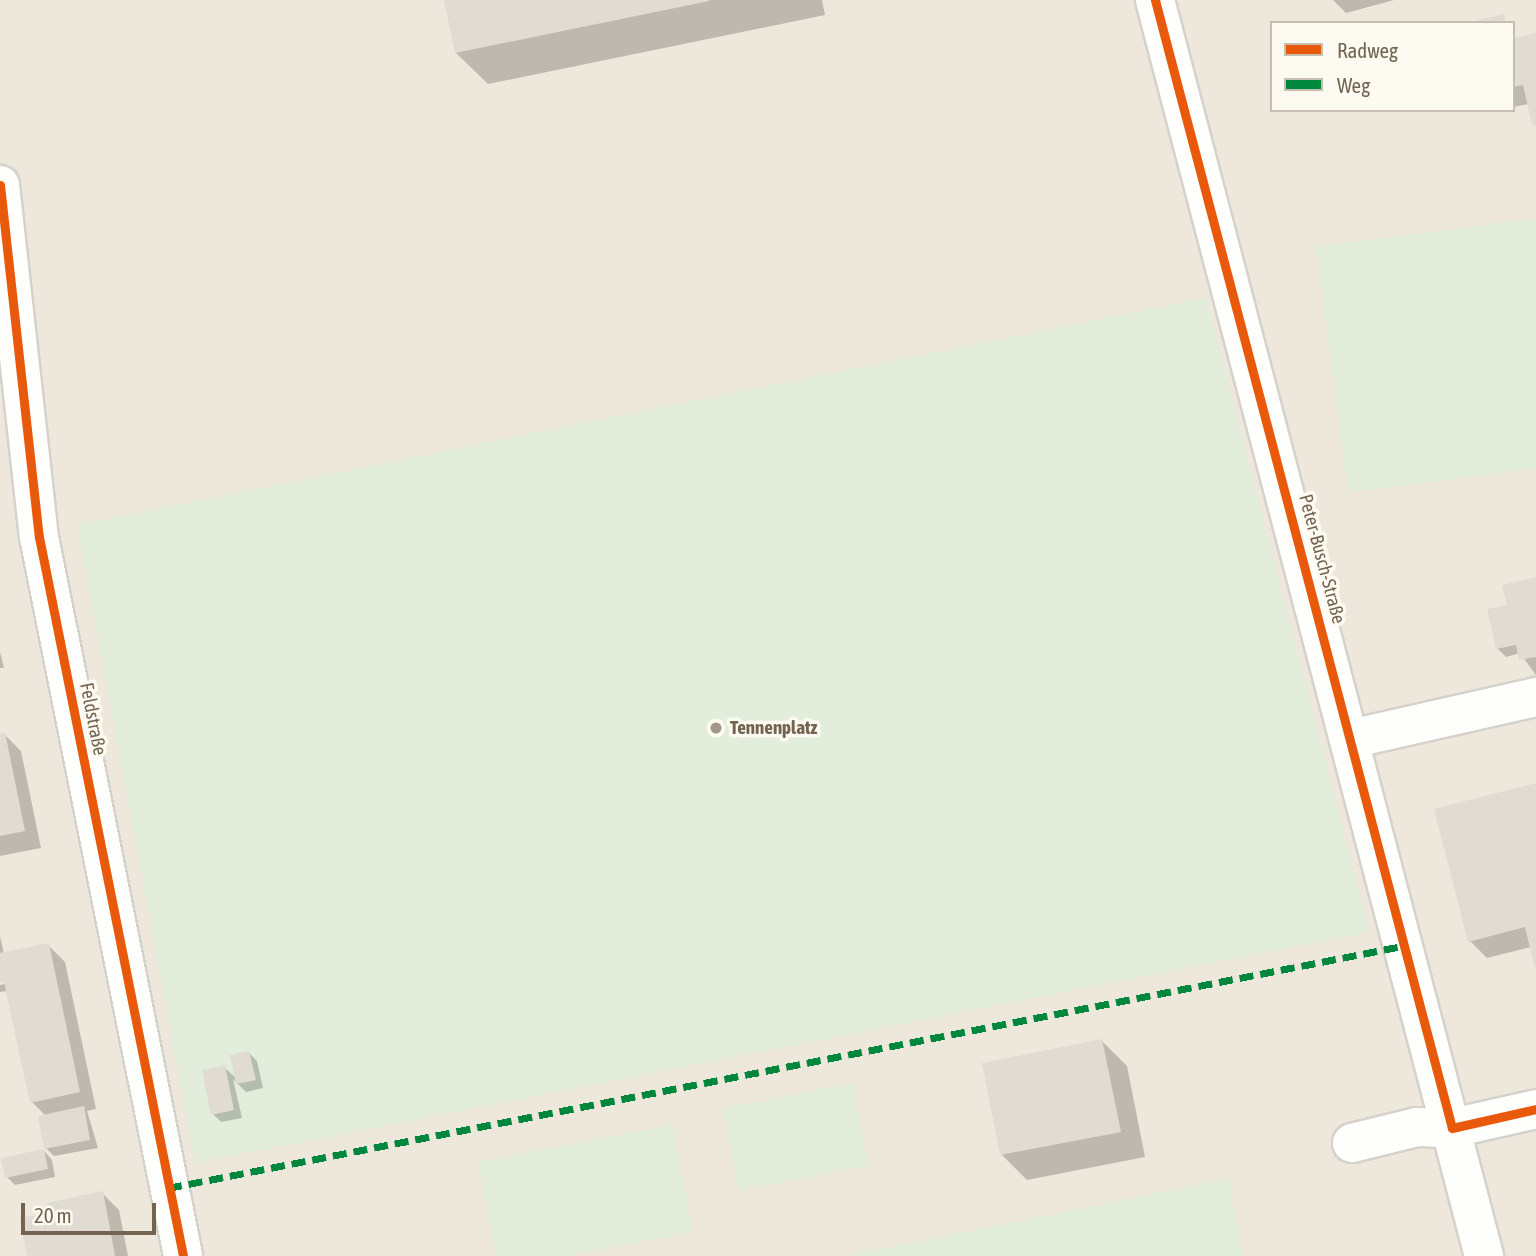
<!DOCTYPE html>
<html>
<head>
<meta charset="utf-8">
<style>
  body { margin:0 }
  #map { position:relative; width:1536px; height:1256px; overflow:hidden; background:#f6f5ee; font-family:"Asap Condensed",sans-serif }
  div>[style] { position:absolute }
  .residential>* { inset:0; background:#ede8db }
  .green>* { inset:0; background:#e2eddb }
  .shadow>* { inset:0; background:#0003 }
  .building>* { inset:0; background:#e0dcd4 }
  .roads { filter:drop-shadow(2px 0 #d5d1cb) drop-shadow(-2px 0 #d5d1cb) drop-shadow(0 2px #d5d1cb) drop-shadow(0 -2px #d5d1cb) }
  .minor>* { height:38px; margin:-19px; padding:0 19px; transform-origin:19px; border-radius:19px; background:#fefefc }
  .quiet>* { height:7px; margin-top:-3.5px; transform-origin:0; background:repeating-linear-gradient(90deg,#00873e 0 14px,transparent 0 21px) }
  .cycleway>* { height:9px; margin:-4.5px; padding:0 4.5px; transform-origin:4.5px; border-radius:4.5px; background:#e8590c }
  .dots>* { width:19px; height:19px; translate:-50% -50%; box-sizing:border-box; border:4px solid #fdfbf1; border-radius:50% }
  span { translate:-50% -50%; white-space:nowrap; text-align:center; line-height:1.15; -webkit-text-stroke:7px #fdfbf1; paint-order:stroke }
  .street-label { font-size:19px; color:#736451 }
  .poi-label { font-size:19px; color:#736451; font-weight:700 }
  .left { translate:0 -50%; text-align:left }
  .legend { position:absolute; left:1270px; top:21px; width:245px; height:91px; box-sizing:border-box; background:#fdfbf1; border:2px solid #c6bfb1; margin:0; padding:9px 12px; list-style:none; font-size:21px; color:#736451 }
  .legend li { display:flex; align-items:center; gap:14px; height:35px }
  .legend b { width:35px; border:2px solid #c6bfb1 }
  .scale { position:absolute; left:21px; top:1203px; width:135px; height:32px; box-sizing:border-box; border:4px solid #736451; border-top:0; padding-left:9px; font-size:21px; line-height:24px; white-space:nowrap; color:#736451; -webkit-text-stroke:5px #fdfbf1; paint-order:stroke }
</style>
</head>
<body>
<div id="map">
  <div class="residential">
    <div style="clip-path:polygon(evenodd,0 0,1536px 0,1536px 1256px,0 1256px,0 0,1272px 23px,1513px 23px,1513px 110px,1272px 110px,1272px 23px)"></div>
  </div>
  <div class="green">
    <div style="clip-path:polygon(1536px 218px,1536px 468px,1348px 492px,1316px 247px)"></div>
    <div style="clip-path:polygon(1206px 298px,1369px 932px,195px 1163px,77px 525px)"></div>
    <div style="clip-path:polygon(852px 1083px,868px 1165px,739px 1191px,723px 1109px)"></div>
    <div style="clip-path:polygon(672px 1125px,693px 1232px,567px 1256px,496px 1256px,478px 1162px)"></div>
    <div style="clip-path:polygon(1228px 1179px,1243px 1256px,846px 1256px)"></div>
  </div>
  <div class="shadow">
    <div style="clip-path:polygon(445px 0,822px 0,825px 15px,488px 84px,456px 53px)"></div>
    <div style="clip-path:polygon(1333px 0,1394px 0,1346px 13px)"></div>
    <div style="clip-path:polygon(1513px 30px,1515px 38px,1536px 34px,1536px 126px,1529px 104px,1513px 107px)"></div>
    <div style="clip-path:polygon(1536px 579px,1536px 675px,1520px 653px,1506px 657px,1497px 648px,1506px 607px)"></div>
    <div style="clip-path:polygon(0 652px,4px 668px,0 668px)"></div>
    <div style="clip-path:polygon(4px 734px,21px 751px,41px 848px,0 856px,0 735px)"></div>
    <div style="clip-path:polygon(1536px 785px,1536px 966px,1531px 947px,1487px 958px,1470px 941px)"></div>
    <div style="clip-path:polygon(0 936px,4px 954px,48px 945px,65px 962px,96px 1109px,87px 1111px,98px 1148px,54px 1156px,46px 1148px,46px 1116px,32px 1102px,8px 991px,0 992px,0 985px,13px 982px,0 981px)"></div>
    <div style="clip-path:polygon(1102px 1041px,1127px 1066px,1145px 1157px,1027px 1180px,1002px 1155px)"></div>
    <div style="clip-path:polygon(249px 1053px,257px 1061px,263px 1088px,246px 1092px,233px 1079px,242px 1118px,221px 1122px,213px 1114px,224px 1067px,237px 1079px)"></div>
    <div style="clip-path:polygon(44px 1151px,52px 1160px,55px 1177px,15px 1185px,7px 1177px)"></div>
    <div style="clip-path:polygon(102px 1193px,119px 1210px,128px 1256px,28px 1256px,52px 1218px)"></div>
  </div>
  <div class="building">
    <div style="clip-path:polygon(444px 0,709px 0,709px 1px,455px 53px)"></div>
    <div style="clip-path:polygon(1504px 14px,1506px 23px,1470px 23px,1470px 22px)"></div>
    <div style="clip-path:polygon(1536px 33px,1536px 124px,1532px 125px,1523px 85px,1513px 87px,1513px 38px)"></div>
    <div style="clip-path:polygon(1536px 577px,1536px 657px,1519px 660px,1516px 645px,1496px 649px,1487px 609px,1507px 605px,1502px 585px)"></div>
    <div style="clip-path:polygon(5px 732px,25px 831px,0 836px,0 733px)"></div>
    <div style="clip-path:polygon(1536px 783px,1536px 969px,1535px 969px,1525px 927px,1468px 942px,1434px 809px)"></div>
    <div style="clip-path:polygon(49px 943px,80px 1092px,30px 1103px,4px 982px,0 983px,0 953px)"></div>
    <div style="clip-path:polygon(1102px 1039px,1121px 1132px,1000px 1155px,982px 1063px)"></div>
    <div style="clip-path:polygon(249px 1051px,256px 1080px,236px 1084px,230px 1055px)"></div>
    <div style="clip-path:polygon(225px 1065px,234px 1110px,211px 1115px,202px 1070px)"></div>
    <div style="clip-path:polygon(84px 1106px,90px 1140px,44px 1149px,38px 1116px)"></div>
    <div style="clip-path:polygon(44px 1149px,48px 1169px,5px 1178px,1px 1158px)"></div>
    <div style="clip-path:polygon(103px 1191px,115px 1256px,27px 1256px,20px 1218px,49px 1213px,47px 1203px)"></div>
  </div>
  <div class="roads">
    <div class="minor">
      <div style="left:1155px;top:0;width:1298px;rotate:75.32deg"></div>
      <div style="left:0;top:185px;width:354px;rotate:83.7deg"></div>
      <div style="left:39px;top:537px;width:733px;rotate:78.67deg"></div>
      <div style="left:1350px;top:739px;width:191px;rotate:-12.7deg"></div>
      <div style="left:1352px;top:1143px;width:67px;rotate:-13.8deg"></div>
      <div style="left:1417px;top:1127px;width:35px;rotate:2deg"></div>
      <div style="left:1452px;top:1128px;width:86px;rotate:-12.7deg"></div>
    </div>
  </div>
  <div class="quiet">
    <div style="left:168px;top:1188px;width:1258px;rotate:-11.09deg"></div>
  </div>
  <div class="cycleway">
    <div style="left:1155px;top:0;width:1166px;rotate:75.25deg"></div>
    <div style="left:1452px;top:1128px;width:86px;rotate:-12.7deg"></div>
    <div style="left:0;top:185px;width:354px;rotate:83.7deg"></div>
    <div style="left:39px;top:537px;width:733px;rotate:78.67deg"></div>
  </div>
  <div class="dots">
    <div style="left:716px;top:728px;background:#a19788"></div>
  </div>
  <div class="street-label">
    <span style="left:1322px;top:559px;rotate:75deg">Peter-Busch-Straße</span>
    <span style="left:93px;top:719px;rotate:79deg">Feldstraße</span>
  </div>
  <div class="poi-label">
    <span class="left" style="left:730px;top:728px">Tennenplatz</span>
  </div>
  <ul class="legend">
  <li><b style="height:9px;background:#e8590c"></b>Radweg</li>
  <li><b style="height:9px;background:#00873e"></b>Weg</li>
  </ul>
  <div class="scale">20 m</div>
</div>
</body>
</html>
